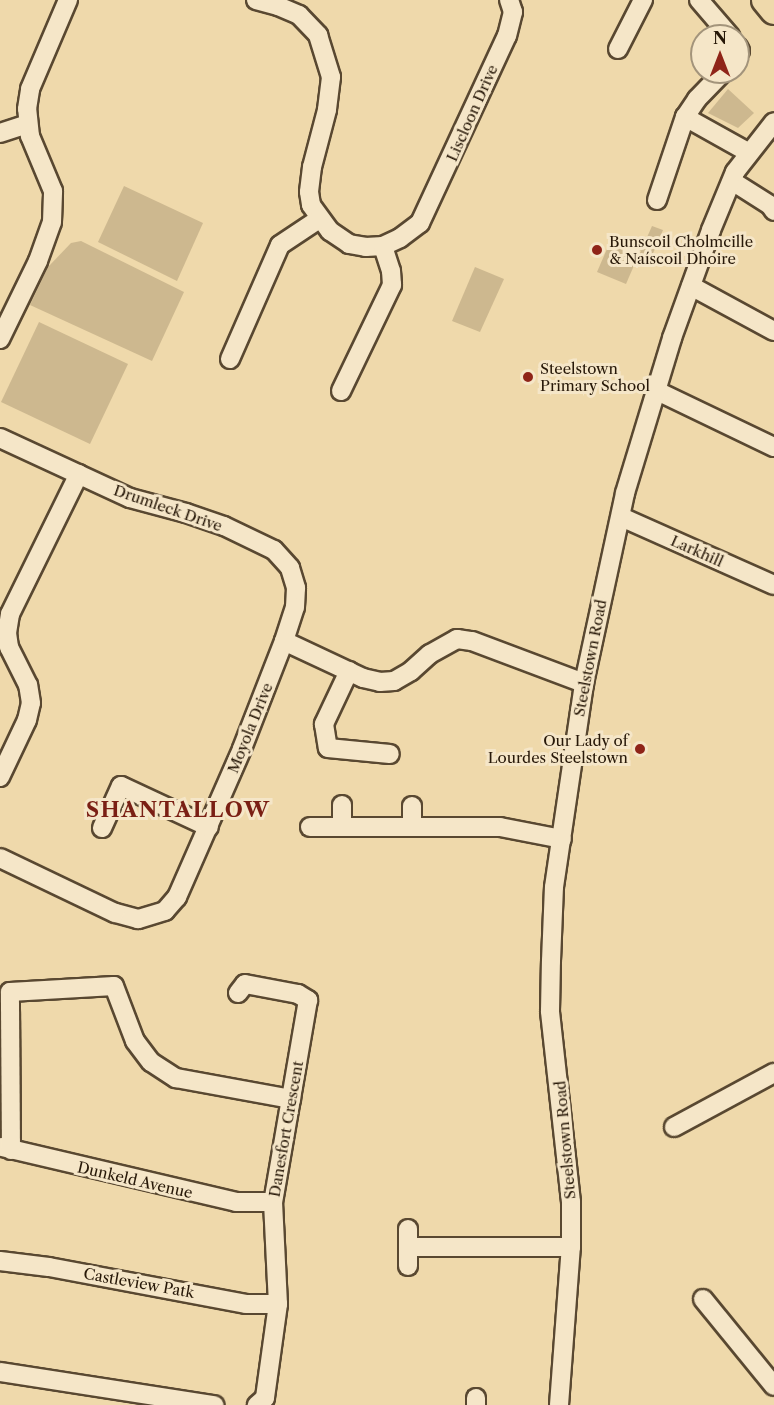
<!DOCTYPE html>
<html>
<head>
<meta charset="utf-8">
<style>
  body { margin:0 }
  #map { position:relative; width:774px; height:1405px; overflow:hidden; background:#efd9ab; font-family:"Libre Caslon Text",serif }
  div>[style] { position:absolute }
  .green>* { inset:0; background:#cdb88f }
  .roads { filter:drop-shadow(2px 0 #594831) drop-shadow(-2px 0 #594831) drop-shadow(0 2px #594831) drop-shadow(0 -2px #594831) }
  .minor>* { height:18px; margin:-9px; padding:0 9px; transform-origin:9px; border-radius:9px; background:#f5e6c8 }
  .highway>* { height:26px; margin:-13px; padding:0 13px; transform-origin:13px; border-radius:13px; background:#efd9ab }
  .dots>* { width:16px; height:16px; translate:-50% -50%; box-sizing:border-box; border:3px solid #f5e6c8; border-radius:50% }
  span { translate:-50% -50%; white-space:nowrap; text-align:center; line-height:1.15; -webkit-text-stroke:6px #f5e6c8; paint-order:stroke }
  .street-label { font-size:15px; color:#271808 }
  .poi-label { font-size:15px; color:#271808 }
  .left { translate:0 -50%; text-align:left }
  .right { translate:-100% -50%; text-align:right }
  .district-label { font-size:21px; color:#7a1f14; font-weight:700; letter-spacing:1.5px }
  .north { position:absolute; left:690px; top:24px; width:60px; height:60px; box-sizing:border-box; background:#f5e6c8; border:2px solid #a3947b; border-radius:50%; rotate:0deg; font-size:16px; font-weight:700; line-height:24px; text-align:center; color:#271808 }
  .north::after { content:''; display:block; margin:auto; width:21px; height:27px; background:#8f2418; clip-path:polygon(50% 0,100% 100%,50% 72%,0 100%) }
</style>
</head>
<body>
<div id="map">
  <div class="green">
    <div style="clip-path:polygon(728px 89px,754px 113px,738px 128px,708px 113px)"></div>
    <div style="clip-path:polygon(124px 186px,203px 223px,177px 281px,98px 242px)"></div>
    <div style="clip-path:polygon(652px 226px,663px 230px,648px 265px,637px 260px)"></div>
    <div style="clip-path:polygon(613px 235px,642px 247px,626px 284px,597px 272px)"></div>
    <div style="clip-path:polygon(81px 241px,184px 292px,152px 361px,30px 305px,48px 267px,71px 243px)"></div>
    <div style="clip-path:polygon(475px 267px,504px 279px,480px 332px,452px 321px)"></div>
    <div style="clip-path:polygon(39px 322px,128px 364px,90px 444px,1px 402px)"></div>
  </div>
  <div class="roads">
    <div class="minor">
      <div style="left:256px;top:0;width:23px;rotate:15deg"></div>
      <div style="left:278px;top:6px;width:23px;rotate:23deg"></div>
      <div style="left:299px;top:15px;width:28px;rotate:46deg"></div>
      <div style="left:318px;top:35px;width:44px;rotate:72.8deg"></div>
      <div style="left:331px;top:77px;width:33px;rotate:97deg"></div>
      <div style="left:327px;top:110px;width:59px;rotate:104.7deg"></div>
      <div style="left:312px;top:167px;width:25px;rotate:97deg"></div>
      <div style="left:309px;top:192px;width:13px;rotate:81deg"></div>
      <div style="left:311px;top:205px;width:32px;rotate:54deg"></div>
      <div style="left:330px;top:231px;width:23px;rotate:34deg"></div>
      <div style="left:349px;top:244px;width:17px;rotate:10deg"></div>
      <div style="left:366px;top:247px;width:17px;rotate:-3deg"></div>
      <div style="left:383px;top:246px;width:19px;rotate:-25deg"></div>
      <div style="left:400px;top:238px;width:25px;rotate:-37deg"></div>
      <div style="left:420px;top:223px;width:206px;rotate:-65.1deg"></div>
      <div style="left:507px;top:36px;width:25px;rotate:-76deg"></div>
      <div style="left:513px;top:12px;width:13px;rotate:-108deg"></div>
      <div style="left:699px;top:0;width:48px;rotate:49.3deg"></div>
      <div style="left:738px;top:47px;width:4px;rotate:63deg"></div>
      <div style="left:740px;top:51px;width:3px;rotate:135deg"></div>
      <div style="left:618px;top:49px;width:55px;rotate:-63deg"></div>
      <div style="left:685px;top:117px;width:72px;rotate:29.1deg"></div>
      <div style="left:0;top:133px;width:29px;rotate:-18deg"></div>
      <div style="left:732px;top:181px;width:45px;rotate:32.3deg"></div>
      <div style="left:770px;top:205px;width:7px;rotate:56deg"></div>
      <div style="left:657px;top:200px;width:88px;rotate:-71.4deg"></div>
      <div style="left:685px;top:117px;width:22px;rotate:-56deg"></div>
      <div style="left:697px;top:99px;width:37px;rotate:-46deg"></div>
      <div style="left:691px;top:286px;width:94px;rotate:28.5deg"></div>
      <div style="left:0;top:339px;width:87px;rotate:-64deg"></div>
      <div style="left:38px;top:261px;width:41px;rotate:-70.3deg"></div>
      <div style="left:52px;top:222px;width:31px;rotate:-88deg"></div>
      <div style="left:53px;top:191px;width:60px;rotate:-112.7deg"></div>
      <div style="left:30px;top:136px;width:27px;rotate:-96deg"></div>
      <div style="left:27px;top:109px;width:20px;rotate:-81deg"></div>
      <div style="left:30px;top:89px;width:97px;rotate:-66.9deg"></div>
      <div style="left:230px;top:359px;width:124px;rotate:-66.3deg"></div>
      <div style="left:280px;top:245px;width:47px;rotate:-33.7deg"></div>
      <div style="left:655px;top:390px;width:132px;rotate:25.6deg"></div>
      <div style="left:341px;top:391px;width:118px;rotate:-64.3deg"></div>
      <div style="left:392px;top:285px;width:14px;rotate:-94deg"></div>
      <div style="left:391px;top:271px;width:26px;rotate:-108deg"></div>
      <div style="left:0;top:438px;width:143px;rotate:24.8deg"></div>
      <div style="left:130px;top:498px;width:58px;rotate:15deg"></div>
      <div style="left:186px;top:513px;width:40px;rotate:18.9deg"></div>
      <div style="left:224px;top:526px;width:55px;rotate:25.6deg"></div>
      <div style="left:274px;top:550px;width:24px;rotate:48deg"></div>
      <div style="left:290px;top:568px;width:21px;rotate:73deg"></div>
      <div style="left:296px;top:588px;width:19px;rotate:93deg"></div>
      <div style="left:295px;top:607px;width:36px;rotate:108deg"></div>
      <div style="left:284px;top:641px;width:116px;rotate:111.3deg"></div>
      <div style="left:242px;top:749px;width:162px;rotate:113.7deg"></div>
      <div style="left:177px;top:897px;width:18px;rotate:131deg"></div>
      <div style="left:165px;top:911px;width:28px;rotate:163deg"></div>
      <div style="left:138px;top:919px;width:24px;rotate:-165deg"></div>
      <div style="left:115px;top:913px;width:127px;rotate:-154.4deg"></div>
      <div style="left:621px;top:517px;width:167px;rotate:24deg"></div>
      <div style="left:284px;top:641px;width:87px;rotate:25.1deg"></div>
      <div style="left:363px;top:678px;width:17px;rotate:13deg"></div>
      <div style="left:380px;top:682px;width:14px;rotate:-4deg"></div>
      <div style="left:394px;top:681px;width:20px;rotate:-30deg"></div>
      <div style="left:411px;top:671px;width:25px;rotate:-42deg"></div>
      <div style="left:430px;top:654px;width:31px;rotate:-29deg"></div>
      <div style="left:457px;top:639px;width:15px;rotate:8deg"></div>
      <div style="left:472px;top:641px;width:120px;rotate:20.6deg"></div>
      <div style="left:349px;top:671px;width:59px;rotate:115.3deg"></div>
      <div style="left:324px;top:724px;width:24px;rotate:81deg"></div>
      <div style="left:328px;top:748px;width:62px;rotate:5.5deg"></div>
      <div style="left:0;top:777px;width:63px;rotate:-64.7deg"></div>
      <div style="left:27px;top:720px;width:17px;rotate:-77deg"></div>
      <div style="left:31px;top:703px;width:18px;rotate:-99deg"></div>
      <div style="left:28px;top:685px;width:42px;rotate:-116.6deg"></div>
      <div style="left:9px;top:647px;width:14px;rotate:-98deg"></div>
      <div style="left:7px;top:633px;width:19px;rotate:-81deg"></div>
      <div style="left:10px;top:614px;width:156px;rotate:-63.8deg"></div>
      <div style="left:342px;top:805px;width:22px;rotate:90deg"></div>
      <div style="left:412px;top:806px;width:21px;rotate:90deg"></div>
      <div style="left:310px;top:827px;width:190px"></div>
      <div style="left:500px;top:827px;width:63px;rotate:11deg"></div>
      <div style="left:102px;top:828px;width:46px;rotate:-65.7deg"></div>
      <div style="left:121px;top:786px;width:97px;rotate:25deg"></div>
      <div style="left:238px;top:993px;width:11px;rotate:-52deg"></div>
      <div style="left:245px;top:984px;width:54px;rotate:10.7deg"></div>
      <div style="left:298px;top:994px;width:12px;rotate:31deg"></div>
      <div style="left:308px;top:1000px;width:205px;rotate:99.8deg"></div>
      <div style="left:273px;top:1202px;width:102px;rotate:87.2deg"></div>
      <div style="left:278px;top:1304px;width:95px;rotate:97.9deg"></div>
      <div style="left:265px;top:1398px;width:11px;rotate:139deg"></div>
      <div style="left:674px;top:1127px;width:114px;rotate:-28.4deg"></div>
      <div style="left:2px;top:1147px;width:240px;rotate:13.2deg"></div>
      <div style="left:236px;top:1202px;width:37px"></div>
      <div style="left:11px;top:1150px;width:158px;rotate:-90.4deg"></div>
      <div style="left:10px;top:992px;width:104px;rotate:-3.3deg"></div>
      <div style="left:114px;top:986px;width:59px;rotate:69.1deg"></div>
      <div style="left:135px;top:1041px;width:26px;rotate:53deg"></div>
      <div style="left:151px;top:1062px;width:30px;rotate:33deg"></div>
      <div style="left:176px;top:1078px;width:117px;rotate:10.3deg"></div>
      <div style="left:408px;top:1229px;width:37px;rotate:90deg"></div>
      <div style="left:408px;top:1247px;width:163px"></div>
      <div style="left:0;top:1261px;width:49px;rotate:7deg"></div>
      <div style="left:49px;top:1267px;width:200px;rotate:10.6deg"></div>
      <div style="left:246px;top:1304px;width:32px"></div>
      <div style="left:703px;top:1299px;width:112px;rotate:50.8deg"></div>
      <div style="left:0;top:1372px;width:217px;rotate:8.8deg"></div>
      <div style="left:476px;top:1398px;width:7px;rotate:90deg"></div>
      <div style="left:559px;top:1405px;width:158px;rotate:-85.7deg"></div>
      <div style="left:571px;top:1247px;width:45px;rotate:-90deg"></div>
      <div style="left:571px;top:1202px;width:192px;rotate:-96.3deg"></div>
      <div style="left:550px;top:1011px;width:50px;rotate:-88.9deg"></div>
      <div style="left:551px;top:961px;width:74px;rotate:-87.7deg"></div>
      <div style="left:554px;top:887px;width:206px;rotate:-81.6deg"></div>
      <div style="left:584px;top:683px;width:194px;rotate:-77.8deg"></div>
      <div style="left:625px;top:493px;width:162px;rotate:-73.1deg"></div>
      <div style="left:672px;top:338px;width:115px;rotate:-70.1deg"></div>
      <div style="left:711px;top:230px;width:63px;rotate:-67.5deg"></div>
      <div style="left:735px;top:172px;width:63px;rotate:-52deg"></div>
    </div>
    <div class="highway">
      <div style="left:765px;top:0;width:14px;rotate:51deg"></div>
    </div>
  </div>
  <div class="dots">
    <div style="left:597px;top:250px;background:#8f2418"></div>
    <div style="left:528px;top:377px;background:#8f2418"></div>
    <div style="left:640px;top:749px;background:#8f2418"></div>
  </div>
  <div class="street-label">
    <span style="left:472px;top:113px;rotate:-66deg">Liscloon Drive</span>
    <span style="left:168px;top:508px;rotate:19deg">Drumleck Drive</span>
    <span style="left:697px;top:551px;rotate:24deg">Larkhill</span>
    <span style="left:590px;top:658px;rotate:-79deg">Steelstown Road</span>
    <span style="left:250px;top:728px;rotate:-68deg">Moyola Drive</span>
    <span style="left:286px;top:1129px;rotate:-80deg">Danesfort Crescent</span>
    <span style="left:565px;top:1140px;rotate:-95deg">Steelstown Road</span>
    <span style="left:135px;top:1180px;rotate:13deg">Dunkeld Avenue</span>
    <span style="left:139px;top:1283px;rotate:10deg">Castleview Patk</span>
  </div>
  <div class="poi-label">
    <span class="left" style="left:609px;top:250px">Bunscoil Cholmcille<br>&amp; Naíscoil Dhoire</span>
    <span class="left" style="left:540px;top:377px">Steelstown<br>Primary School</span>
    <span class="right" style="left:628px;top:749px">Our Lady of<br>Lourdes Steelstown</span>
  </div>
  <div class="district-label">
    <span style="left:178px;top:810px">SHANTALLOW</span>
  </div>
  <div class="north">N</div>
</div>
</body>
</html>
